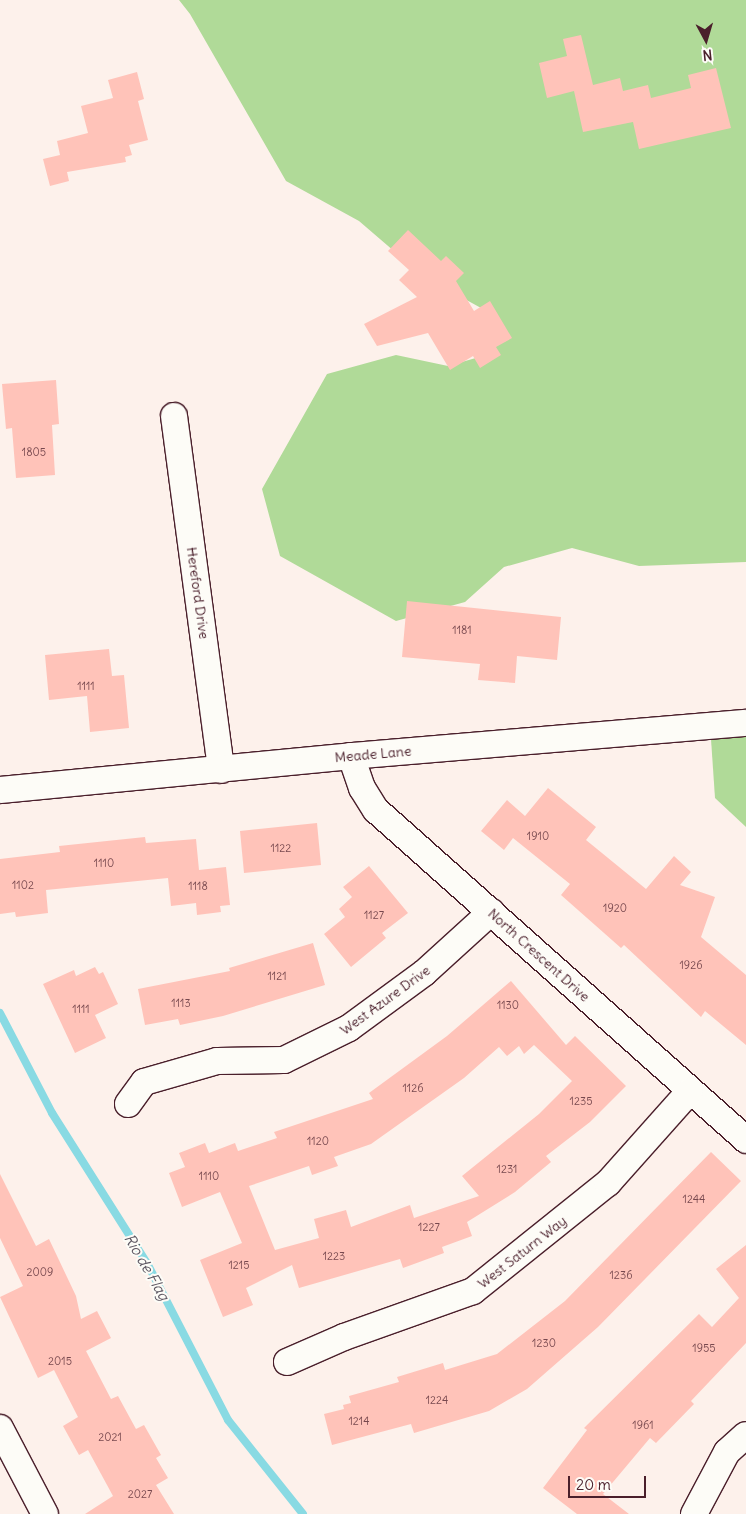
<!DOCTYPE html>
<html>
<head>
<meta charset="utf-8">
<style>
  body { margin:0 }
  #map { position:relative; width:746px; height:1514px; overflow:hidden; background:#fdf1eb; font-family:Delius,sans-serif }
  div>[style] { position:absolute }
  .green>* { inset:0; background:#b0da98 }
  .stream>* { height:8px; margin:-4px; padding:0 4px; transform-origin:4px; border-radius:4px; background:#89dae3 }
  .building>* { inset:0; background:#ffc3b9 }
  .roads { filter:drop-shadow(1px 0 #4a1f2b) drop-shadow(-1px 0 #4a1f2b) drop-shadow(0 1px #4a1f2b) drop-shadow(0 -1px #4a1f2b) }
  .minor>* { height:26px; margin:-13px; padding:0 13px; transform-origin:13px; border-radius:13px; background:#fdfcf7 }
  span { translate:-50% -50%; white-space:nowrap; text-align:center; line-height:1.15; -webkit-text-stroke:4px #fdfcf7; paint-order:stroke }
  .number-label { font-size:11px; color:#77484e }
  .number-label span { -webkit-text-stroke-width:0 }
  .street-label { font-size:14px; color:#4a1f2b }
  .water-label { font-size:15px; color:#5d5762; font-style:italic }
  .north { position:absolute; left:681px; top:15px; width:50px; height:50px; -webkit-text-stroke:4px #fdfcf7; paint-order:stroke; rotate:174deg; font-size:14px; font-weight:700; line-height:20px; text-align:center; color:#4a1f2b }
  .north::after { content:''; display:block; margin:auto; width:18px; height:22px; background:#4a1f2b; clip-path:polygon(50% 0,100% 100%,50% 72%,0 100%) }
  .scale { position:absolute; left:568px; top:1476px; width:78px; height:22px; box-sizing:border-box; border:2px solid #4a1f2b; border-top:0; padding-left:6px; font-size:15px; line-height:18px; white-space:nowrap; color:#4a1f2b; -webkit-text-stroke:4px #fdfcf7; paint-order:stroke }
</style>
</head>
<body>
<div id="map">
  <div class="green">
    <div style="clip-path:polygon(179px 0,746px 0,746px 562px,639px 566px,572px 548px,504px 567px,465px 602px,396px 621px,280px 556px,262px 489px,327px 374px,396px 355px,448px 366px,493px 353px,481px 308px,423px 276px,359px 221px,286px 181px,190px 14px)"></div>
    <div style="clip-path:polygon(746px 716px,746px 827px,715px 798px,711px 739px)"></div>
  </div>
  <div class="stream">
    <div style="left:0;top:1013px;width:113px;rotate:62.5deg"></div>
    <div style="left:52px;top:1113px;width:178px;rotate:57.7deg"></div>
    <div style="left:147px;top:1263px;width:177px;rotate:62.7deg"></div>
    <div style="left:228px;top:1420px;width:120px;rotate:51.4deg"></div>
  </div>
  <div class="building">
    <div style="clip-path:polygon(581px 35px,593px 85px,620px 78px,623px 91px,648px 85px,651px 98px,691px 88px,688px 75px,716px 68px,731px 128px,639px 149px,633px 122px,583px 132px,574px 91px,547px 98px,539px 63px,567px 56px,563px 39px)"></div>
    <div style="clip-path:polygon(137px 72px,144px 99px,138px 101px,148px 140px,129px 145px,132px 155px,125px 157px,126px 162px,67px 172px,69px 181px,50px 186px,43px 159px,60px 155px,57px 141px,88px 133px,81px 106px,113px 98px,108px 80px)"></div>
    <div style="clip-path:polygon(408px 230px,441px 261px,446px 256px,464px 273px,456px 281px,474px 311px,490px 301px,512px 338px,496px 347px,501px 355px,480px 368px,473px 356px,450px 370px,428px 333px,377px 346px,364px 324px,417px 297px,399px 280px,409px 270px,388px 251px)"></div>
    <div style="clip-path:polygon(56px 380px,59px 424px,52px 425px,55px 475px,16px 478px,12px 428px,6px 429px,2px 384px)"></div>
    <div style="clip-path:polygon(407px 601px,561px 617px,557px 660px,517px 656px,515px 683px,478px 680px,480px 664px,402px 657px)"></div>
    <div style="clip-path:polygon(109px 649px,112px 676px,124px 675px,129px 728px,90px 732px,87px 696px,49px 700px,45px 655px)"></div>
    <div style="clip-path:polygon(548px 788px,596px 827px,586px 840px,646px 889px,674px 856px,691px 872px,680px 885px,715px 897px,701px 937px,746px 975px,746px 1045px,705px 1011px,701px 1017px,624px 945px,621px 948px,561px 895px,570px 884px,513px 838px,504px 850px,481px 831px,507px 800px,525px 816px)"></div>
    <div style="clip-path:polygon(317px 823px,321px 865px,244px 873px,240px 831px)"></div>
    <div style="clip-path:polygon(145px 837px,146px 843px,196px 839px,199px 870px,226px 867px,230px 905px,220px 906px,221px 912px,197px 915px,196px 903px,171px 906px,168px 878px,46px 890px,48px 913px,16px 917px,15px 912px,0 914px,0 859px,60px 852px,59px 846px)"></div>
    <div style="clip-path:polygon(369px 866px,408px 913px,382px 933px,386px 938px,351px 967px,324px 934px,345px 917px,339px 909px,352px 897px,343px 887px)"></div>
    <div style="clip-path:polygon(313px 943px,325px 985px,223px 1016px,180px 1025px,178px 1019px,145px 1025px,138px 989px,230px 971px,229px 968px)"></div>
    <div style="clip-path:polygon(95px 967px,99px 974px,103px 972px,118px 1004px,95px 1015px,106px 1038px,75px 1053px,43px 984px,74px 970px,76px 976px)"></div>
    <div style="clip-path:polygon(evenodd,511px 981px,566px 1045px,575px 1036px,626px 1086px,590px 1122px,546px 1156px,551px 1162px,515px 1192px,467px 1222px,472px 1236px,442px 1247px,444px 1253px,403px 1268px,400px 1259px,299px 1288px,292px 1265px,246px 1288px,253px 1305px,223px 1317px,200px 1260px,242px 1243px,220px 1192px,182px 1207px,169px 1173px,185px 1167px,179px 1153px,205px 1143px,209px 1153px,235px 1143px,238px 1151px,277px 1138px,274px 1132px,373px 1099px,369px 1093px,447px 1036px,511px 981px,534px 1045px,572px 1081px,539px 1114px,462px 1176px,479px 1196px,414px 1218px,410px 1205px,351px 1227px,346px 1210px,314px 1219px,319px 1238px,275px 1250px,249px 1186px,309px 1166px,312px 1175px,338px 1166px,334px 1157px,371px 1144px,464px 1078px,499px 1047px,507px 1056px,519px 1046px,524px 1054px,534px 1045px)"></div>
    <div style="clip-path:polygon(711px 1152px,741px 1181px,598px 1327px,527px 1389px,489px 1411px,414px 1433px,411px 1424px,332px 1445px,324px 1414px,344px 1409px,343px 1405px,351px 1403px,349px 1396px,399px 1382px,397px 1377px,443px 1363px,445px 1370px,497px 1354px,565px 1301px)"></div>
    <div style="clip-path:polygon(0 1174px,36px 1246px,49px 1239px,76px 1296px,81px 1319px,97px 1311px,111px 1338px,86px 1351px,111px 1399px,118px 1396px,136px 1429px,144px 1425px,161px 1455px,156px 1458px,168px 1478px,156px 1485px,174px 1514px,85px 1514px,113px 1496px,88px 1450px,79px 1455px,63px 1426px,78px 1417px,54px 1370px,38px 1378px,0 1297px,23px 1286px,0 1238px)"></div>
    <div style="clip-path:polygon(746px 1245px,746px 1343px,691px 1401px,694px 1404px,656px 1443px,650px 1438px,603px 1494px,629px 1514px,577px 1514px,543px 1488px,587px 1430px,584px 1428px,699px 1314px,712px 1327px,739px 1298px,716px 1269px)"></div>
  </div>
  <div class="roads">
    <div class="minor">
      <div style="left:174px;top:416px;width:357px;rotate:82.4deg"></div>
      <div style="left:351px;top:756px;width:34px;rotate:71deg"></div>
      <div style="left:362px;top:788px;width:26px;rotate:58deg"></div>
      <div style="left:376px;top:810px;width:496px;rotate:41.7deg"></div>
      <div style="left:0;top:790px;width:353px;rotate:-5.5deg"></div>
      <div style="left:351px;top:756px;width:396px;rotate:-4.8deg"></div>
      <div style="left:128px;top:1104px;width:27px;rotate:-54deg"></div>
      <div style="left:144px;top:1082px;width:76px;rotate:-16deg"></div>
      <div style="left:217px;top:1061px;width:67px;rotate:-0.9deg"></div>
      <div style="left:284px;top:1060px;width:72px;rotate:-26.2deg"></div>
      <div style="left:349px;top:1028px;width:93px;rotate:-36.3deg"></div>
      <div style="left:424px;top:973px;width:91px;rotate:-42.3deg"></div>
      <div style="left:287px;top:1362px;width:62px;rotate:-23.7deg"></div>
      <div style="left:344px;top:1337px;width:137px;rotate:-19.6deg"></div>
      <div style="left:473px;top:1291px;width:173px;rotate:-38.7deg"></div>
      <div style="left:608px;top:1183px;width:122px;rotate:-48.3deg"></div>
      <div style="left:0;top:1428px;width:97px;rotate:62.4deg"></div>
      <div style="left:694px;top:1514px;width:70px;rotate:-62deg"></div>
      <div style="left:727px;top:1452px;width:25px;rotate:-42deg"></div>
    </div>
  </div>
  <div class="number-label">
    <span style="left:34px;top:452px">1805</span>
    <span style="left:462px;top:630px">1181</span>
    <span style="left:86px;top:686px">1111</span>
    <span style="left:538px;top:836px">1910</span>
    <span style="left:281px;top:848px">1122</span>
    <span style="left:104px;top:863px">1110</span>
    <span style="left:23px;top:885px">1102</span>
    <span style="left:198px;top:886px">1118</span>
    <span style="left:615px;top:908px">1920</span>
    <span style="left:374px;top:915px">1127</span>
    <span style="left:691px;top:965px">1926</span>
    <span style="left:277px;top:976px">1121</span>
    <span style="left:181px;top:1003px">1113</span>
    <span style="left:508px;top:1005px">1130</span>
    <span style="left:81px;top:1009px">1111</span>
    <span style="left:413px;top:1088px">1126</span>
    <span style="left:581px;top:1101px">1235</span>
    <span style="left:318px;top:1141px">1120</span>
    <span style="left:507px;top:1169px">1231</span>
    <span style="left:209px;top:1176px">1110</span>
    <span style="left:694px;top:1199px">1244</span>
    <span style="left:429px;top:1227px">1227</span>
    <span style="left:334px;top:1256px">1223</span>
    <span style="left:239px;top:1265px">1215</span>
    <span style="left:40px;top:1272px">2009</span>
    <span style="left:621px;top:1275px">1236</span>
    <span style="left:544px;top:1343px">1230</span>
    <span style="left:704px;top:1348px">1955</span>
    <span style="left:60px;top:1361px">2015</span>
    <span style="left:437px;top:1400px">1224</span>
    <span style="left:359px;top:1421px">1214</span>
    <span style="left:643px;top:1425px">1961</span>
    <span style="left:110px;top:1437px">2021</span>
    <span style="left:140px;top:1494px">2027</span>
  </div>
  <div class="street-label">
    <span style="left:198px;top:593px;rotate:82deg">Hereford Drive</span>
    <span style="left:373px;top:754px;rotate:-5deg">Meade Lane</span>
    <span style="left:539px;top:955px;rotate:42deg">North Crescent Drive</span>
    <span style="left:385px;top:1000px;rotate:-36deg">West Azure Drive</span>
    <span style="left:522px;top:1252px;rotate:-38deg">West Saturn Way</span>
  </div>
  <div class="water-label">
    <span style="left:147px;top:1267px;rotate:60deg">Rio de Flag</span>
  </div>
  <div class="north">N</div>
  <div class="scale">20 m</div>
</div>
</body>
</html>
